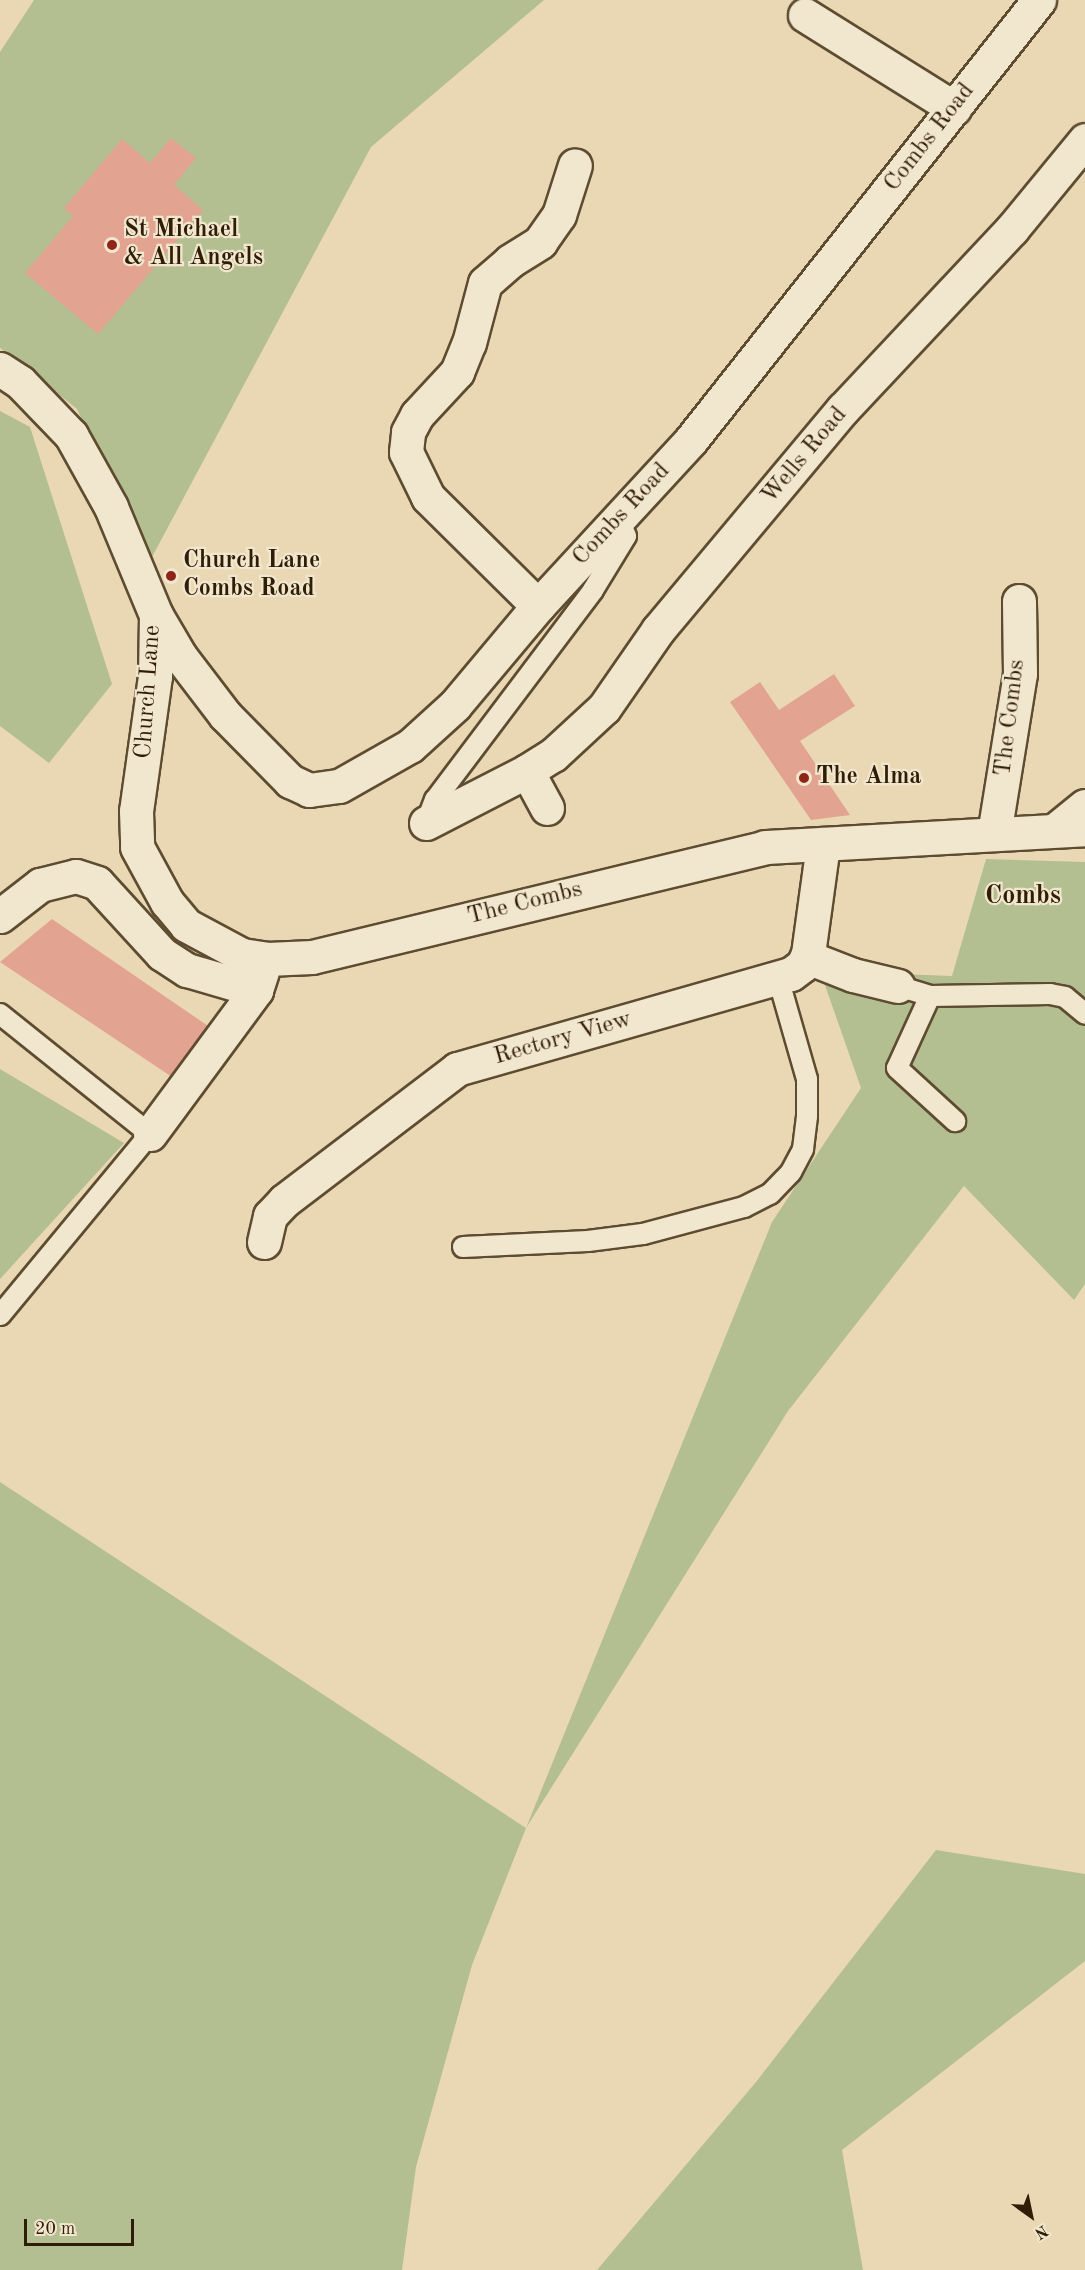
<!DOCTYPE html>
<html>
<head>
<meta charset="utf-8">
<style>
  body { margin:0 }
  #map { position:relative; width:1085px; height:2270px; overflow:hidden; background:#e9d8b3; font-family:"Old Standard TT",serif }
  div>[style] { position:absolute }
  .green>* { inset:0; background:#b3bf90 }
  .building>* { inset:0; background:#e3a391 }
  .roads { filter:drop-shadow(2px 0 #5e4c31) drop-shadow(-2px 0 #5e4c31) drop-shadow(0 2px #5e4c31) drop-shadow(0 -2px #5e4c31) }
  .lane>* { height:20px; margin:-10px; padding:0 10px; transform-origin:10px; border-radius:10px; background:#f1e6ce }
  .street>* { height:33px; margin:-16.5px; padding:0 16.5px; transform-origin:16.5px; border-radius:16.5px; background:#f1e6ce }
  .secondary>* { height:33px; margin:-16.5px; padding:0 16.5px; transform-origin:16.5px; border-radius:16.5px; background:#f1e6ce }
  .dots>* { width:16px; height:16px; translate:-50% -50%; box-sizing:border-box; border:3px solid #f1e6ce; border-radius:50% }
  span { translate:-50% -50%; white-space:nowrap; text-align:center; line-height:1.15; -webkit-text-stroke:4.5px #f1e6ce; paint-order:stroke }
  .street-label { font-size:24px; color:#301d06 }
  .poi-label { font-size:24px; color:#301d06; font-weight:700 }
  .left { translate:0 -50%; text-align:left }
  .neighbourhood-label { font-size:26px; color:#301d06; font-weight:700 }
  .north { position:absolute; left:1001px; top:2186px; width:60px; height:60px; -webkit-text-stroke:4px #f1e6ce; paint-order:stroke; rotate:147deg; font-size:16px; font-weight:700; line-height:24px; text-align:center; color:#301d06 }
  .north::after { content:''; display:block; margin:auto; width:21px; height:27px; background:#301d06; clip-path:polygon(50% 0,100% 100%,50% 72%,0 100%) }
  .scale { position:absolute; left:24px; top:2219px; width:110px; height:27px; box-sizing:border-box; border:3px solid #301d06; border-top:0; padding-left:8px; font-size:18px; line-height:21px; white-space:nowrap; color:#301d06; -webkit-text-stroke:4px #f1e6ce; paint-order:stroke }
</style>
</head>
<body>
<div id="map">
  <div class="green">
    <div style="clip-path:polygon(34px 0,544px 0,371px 147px,152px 557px,115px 491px,77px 409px,0 348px,0 52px)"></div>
    <div style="clip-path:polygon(0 411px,30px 427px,112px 684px,49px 763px,0 726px)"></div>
    <div style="clip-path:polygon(986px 859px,1085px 862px,1085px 1284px,1074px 1300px,964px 1186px,788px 1411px,526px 1828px,472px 1965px,416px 2167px,402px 2270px,0 2270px,0 1482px,526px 1828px,772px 1222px,861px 1088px,820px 971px,952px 976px)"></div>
    <div style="clip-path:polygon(0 1069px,124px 1143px,0 1279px)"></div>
    <div style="clip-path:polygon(936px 1850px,1085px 1874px,1085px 1961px,842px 2150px,863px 2270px,597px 2270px,756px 2082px)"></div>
  </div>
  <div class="building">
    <div style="clip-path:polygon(171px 138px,196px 158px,174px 185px,203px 210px,98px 334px,25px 273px,73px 216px,64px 208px,122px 139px,150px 163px)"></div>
    <div style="clip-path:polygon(834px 674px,855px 706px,800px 741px,850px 815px,811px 820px,730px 702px,760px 682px,779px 710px)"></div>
    <div style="clip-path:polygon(52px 919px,211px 1028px,175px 1079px,0 962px)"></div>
  </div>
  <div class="roads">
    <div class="lane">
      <div style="left:426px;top:823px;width:25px;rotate:-69deg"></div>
      <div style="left:435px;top:800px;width:263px;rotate:-53deg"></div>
      <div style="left:593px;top:590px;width:63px;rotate:-58.6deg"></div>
      <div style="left:626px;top:536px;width:20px;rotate:-114deg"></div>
      <div style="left:898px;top:986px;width:34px;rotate:17deg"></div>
      <div style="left:930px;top:996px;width:120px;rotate:-1deg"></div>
      <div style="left:1050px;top:994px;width:15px;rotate:11deg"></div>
      <div style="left:1065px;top:997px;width:26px;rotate:40deg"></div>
      <div style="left:930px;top:996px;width:79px;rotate:114.6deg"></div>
      <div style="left:897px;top:1068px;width:79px;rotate:42.4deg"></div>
      <div style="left:0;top:1014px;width:192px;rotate:38.7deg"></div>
      <div style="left:150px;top:1134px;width:235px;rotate:129.6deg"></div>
      <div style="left:463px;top:1247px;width:125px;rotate:-2.7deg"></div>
      <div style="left:588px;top:1241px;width:55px;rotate:-7.3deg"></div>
      <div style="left:643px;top:1234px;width:105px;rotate:-15deg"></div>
      <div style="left:744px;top:1207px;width:29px;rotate:-27deg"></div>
      <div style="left:770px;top:1194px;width:30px;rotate:-46deg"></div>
      <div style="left:791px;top:1172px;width:26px;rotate:-62deg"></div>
      <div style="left:803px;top:1149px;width:33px;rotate:-83deg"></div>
      <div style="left:807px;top:1116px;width:37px;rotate:-90deg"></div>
      <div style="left:807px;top:1079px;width:105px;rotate:-106deg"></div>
    </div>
    <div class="street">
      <div style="left:805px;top:15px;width:176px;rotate:32deg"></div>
      <div style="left:538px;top:606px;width:155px;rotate:-135.3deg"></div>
      <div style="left:428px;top:497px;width:50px;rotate:-116.1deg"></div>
      <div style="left:406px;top:452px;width:20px;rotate:-84deg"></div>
      <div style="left:408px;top:432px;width:19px;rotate:-62deg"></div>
      <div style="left:417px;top:415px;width:59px;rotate:-47.1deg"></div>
      <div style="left:457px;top:372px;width:31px;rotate:-68deg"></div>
      <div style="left:469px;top:343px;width:62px;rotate:-75.1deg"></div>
      <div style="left:485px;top:283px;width:33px;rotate:-41deg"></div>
      <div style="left:510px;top:261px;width:36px;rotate:-32deg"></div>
      <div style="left:540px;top:242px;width:33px;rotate:-55deg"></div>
      <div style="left:559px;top:215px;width:52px;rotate:-72.3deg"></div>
      <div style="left:156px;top:615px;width:48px;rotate:59.7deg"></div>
      <div style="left:180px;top:656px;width:74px;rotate:52.7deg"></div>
      <div style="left:225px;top:715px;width:93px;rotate:45.4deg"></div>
      <div style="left:290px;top:781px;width:21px;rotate:25deg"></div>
      <div style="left:309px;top:790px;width:30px;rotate:-8deg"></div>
      <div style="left:339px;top:786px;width:81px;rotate:-29.4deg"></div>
      <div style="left:410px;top:746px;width:61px;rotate:-42.3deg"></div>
      <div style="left:455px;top:705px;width:129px;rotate:-50deg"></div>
      <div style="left:538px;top:606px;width:226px;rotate:-47.3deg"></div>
      <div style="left:691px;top:440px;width:561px;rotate:-51.66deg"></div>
      <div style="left:527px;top:771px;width:42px;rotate:61.6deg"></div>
      <div style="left:426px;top:823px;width:114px;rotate:-27.2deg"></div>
      <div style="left:527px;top:771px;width:31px;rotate:-32deg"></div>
      <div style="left:553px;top:755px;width:69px;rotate:-42.7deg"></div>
      <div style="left:604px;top:708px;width:95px;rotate:-55.3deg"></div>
      <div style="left:658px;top:630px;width:288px;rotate:-50.1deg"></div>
      <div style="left:843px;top:409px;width:247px;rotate:-46.8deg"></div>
      <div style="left:1012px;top:229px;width:115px;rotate:-50.6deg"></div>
      <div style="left:1055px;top:830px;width:38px;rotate:-39deg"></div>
      <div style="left:994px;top:834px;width:162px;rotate:-80.8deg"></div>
      <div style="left:1020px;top:674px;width:73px;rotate:-90.8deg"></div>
      <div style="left:0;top:916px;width:51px;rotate:-37.8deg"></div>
      <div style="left:40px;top:885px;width:37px;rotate:-14deg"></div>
      <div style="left:76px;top:876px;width:22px;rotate:18deg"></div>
      <div style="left:97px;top:883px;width:96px;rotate:47.5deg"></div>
      <div style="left:162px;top:954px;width:30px;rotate:33deg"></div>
      <div style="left:187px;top:970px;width:72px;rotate:16.2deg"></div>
      <div style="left:807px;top:957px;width:49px;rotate:21.4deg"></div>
      <div style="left:853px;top:975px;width:46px;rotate:13.7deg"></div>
      <div style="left:150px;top:1134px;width:179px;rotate:-53.6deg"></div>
      <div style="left:256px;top:990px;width:19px;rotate:-72deg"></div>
      <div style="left:264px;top:1242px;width:27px;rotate:-77deg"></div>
      <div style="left:270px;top:1216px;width:21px;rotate:-47deg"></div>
      <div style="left:284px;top:1201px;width:218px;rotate:-37.3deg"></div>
      <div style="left:457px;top:1069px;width:347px;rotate:-15.9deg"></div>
      <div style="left:791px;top:974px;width:15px;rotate:-37deg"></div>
      <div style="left:803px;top:965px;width:12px;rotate:-66deg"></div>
      <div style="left:808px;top:954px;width:111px;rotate:-82.2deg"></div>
    </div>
    <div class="secondary">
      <div style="left:0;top:369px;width:24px;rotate:33deg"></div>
      <div style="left:20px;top:382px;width:74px;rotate:46.1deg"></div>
      <div style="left:71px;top:435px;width:82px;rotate:60.9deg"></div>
      <div style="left:111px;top:507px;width:117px;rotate:67.4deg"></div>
      <div style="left:156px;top:615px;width:61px;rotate:90.9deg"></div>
      <div style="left:155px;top:676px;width:136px;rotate:98deg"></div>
      <div style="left:136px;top:811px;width:36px;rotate:88deg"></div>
      <div style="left:137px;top:847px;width:63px;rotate:61.4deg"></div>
      <div style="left:167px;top:902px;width:30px;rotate:50deg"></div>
      <div style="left:186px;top:925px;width:64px;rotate:28.2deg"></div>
      <div style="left:242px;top:955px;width:25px;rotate:9deg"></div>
      <div style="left:267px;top:959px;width:45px;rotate:-2.5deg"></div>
      <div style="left:312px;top:957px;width:466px;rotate:-13.6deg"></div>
      <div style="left:765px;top:847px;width:321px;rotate:-3.2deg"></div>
    </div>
  </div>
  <div class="dots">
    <div style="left:112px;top:245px;background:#8f2418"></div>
    <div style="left:171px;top:576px;background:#8f2418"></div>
    <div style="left:804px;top:778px;background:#8f2418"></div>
  </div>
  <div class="street-label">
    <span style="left:930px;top:138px;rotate:-52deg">Combs Road</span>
    <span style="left:805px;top:456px;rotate:-50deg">Wells Road</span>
    <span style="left:622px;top:515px;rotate:-47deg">Combs Road</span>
    <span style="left:149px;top:692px;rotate:-86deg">Church Lane</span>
    <span style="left:1011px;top:718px;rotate:-83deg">The Combs</span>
    <span style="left:525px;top:904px;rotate:-14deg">The Combs</span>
    <span style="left:563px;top:1039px;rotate:-16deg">Rectory View</span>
  </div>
  <div class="poi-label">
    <span class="left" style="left:124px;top:245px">St Michael<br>&amp; All Angels</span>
    <span class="left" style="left:183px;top:576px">Church Lane<br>Combs Road</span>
    <span class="left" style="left:816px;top:778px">The Alma</span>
  </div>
  <div class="neighbourhood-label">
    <span style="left:1023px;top:897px">Combs</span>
  </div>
  <div class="north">N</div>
  <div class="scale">20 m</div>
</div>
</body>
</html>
